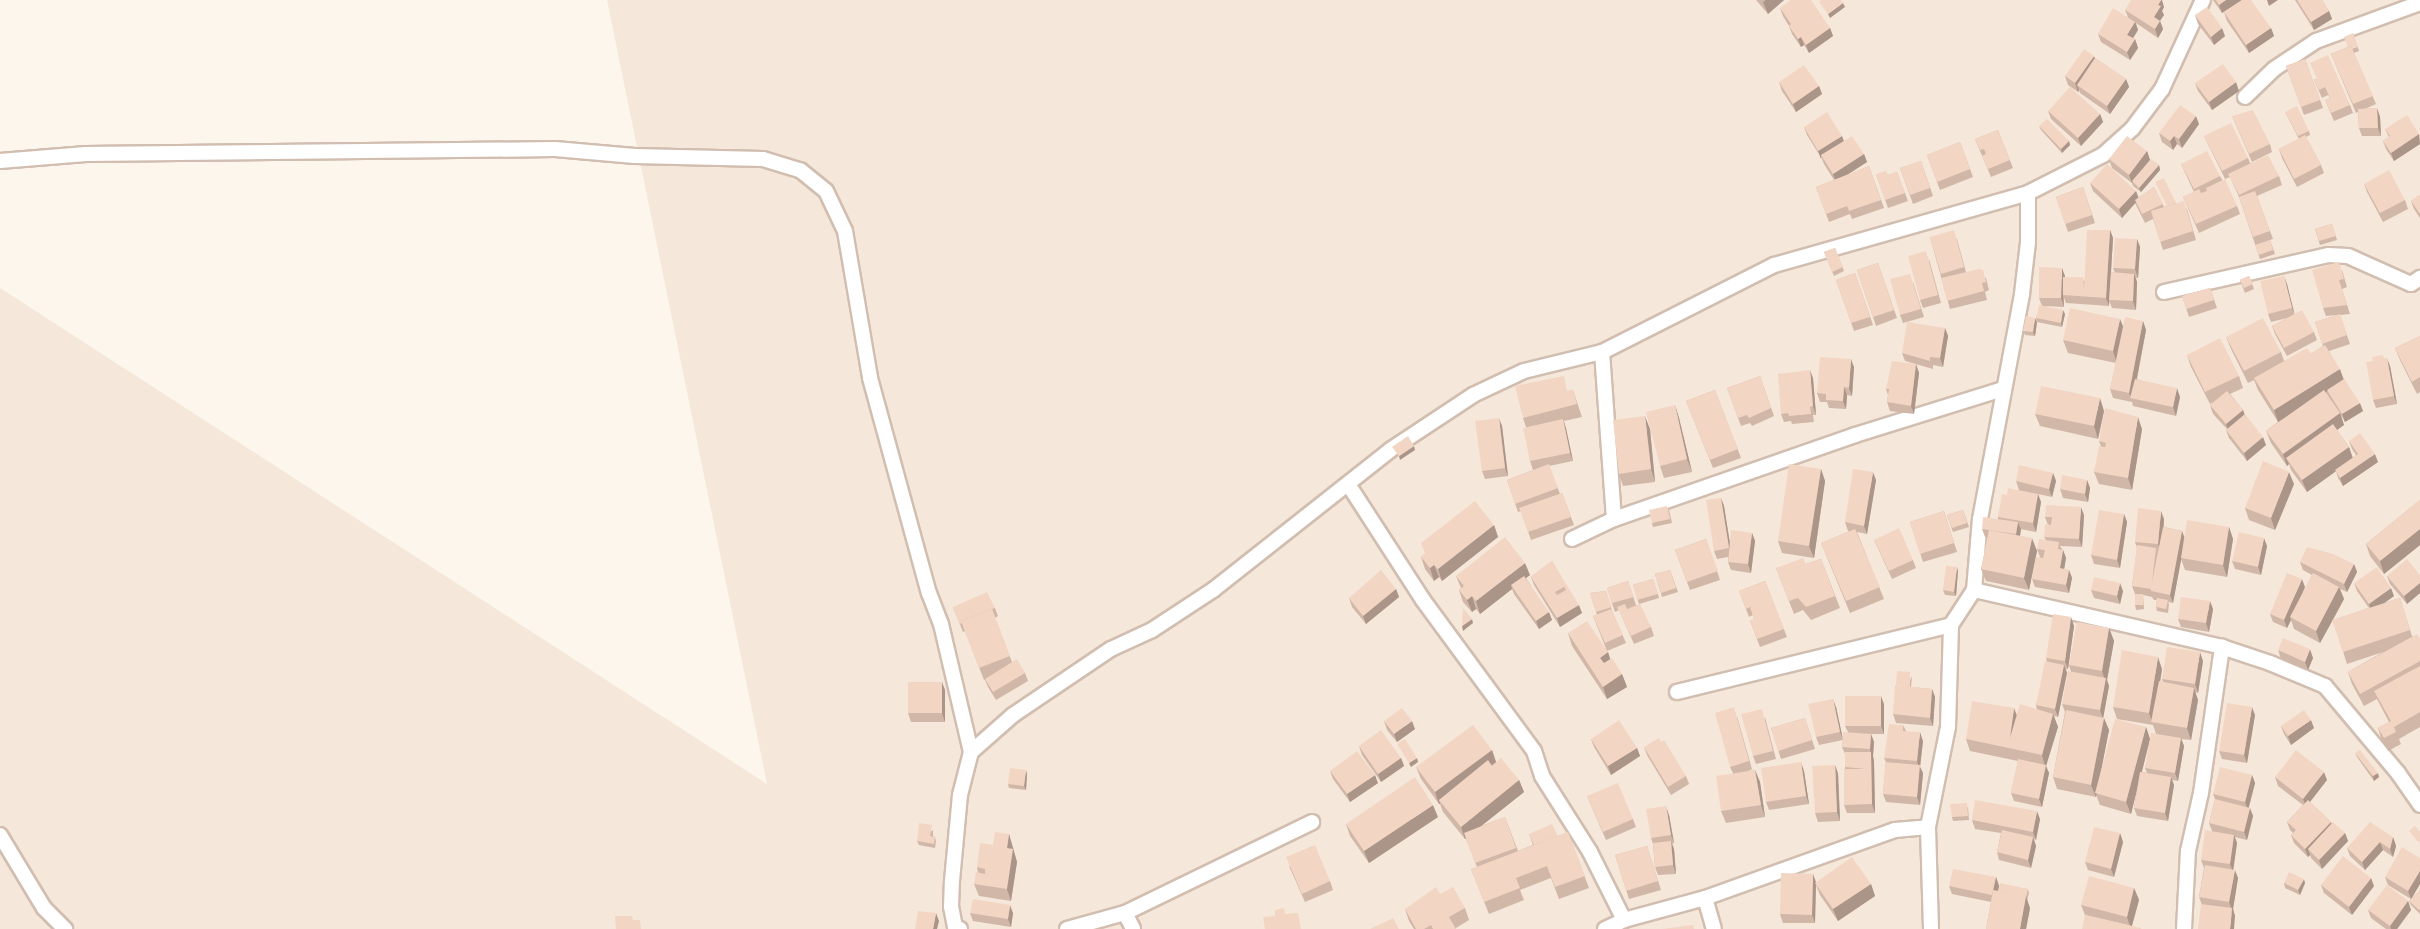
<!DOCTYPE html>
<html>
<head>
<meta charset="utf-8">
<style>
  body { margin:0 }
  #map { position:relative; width:2420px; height:929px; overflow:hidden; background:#fdf6ec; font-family:Signika,sans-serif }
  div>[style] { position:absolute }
  .residential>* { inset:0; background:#f5e8da }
  .roads { filter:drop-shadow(2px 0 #d1beb0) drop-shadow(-2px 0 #d1beb0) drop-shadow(0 2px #d1beb0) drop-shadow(0 -2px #d1beb0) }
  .street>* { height:14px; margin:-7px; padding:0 7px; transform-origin:7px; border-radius:7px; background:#fff }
  .wall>* { inset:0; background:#d1b7a8 }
  .shaded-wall>* { inset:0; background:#aa9588 }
  .building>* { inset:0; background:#f3d5c3 }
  span { translate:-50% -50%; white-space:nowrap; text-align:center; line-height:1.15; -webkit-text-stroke:6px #fffaf3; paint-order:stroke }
</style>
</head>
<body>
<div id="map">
  <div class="residential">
    <div style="clip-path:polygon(607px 0,2420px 0,2420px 929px,0 929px,0 288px,767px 784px)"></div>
  </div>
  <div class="roads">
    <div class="street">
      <div style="left:2245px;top:97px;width:40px;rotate:-44deg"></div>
      <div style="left:2274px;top:69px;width:50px;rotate:-33.7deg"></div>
      <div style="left:2316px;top:41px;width:111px;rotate:-20.1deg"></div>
      <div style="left:0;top:161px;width:86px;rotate:-4.7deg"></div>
      <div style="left:86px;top:154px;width:469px;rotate:-0.6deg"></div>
      <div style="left:555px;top:149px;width:80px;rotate:5deg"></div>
      <div style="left:635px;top:156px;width:128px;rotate:1.3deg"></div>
      <div style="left:763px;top:159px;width:39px;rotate:17deg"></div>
      <div style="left:800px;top:170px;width:33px;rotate:39deg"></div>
      <div style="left:826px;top:191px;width:44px;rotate:64.6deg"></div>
      <div style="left:845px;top:231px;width:149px;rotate:80.3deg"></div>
      <div style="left:870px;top:378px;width:223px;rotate:74.7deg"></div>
      <div style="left:929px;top:593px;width:33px;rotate:69deg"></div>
      <div style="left:941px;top:624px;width:131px;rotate:76.8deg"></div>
      <div style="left:971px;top:752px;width:56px;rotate:-41.4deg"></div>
      <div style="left:1013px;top:715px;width:118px;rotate:-34deg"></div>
      <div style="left:1111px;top:649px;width:45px;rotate:-24.9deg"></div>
      <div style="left:1152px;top:630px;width:73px;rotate:-33.3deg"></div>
      <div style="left:1213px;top:590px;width:226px;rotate:-38.3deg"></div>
      <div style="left:1390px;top:450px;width:100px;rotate:-33.5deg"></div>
      <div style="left:1473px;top:395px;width:56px;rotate:-25.2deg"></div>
      <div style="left:1524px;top:371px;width:80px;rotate:-13.7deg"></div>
      <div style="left:1602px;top:352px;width:193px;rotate:-26.8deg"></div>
      <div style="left:1774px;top:265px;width:264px;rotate:-15.8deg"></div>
      <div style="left:2028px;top:193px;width:84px;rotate:-26.9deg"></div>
      <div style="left:2103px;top:155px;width:39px;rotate:-42deg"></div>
      <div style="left:2132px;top:129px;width:50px;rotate:-53.1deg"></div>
      <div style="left:2162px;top:89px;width:98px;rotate:-65.3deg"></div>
      <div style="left:2164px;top:292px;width:168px;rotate:-12.7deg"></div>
      <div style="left:2328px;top:255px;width:20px;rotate:3deg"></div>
      <div style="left:2348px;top:256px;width:69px;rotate:24deg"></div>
      <div style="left:2411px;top:284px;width:11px;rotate:-34deg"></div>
      <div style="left:1602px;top:352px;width:167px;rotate:85.9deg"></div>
      <div style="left:1348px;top:484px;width:138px;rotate:57.1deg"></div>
      <div style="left:1423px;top:600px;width:187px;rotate:53.7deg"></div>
      <div style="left:1534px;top:751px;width:26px;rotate:72deg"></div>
      <div style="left:1542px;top:776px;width:90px;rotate:57.7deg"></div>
      <div style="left:1590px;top:852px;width:76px;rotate:63.4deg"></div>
      <div style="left:1572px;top:539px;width:47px;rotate:-25.5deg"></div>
      <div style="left:1614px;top:519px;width:255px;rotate:-19.2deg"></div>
      <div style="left:1855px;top:435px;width:155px;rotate:-17.3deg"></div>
      <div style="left:1974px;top:590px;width:254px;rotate:12.9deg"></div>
      <div style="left:2222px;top:647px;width:51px;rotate:18.4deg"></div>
      <div style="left:2270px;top:663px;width:60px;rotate:22.7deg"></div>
      <div style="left:2325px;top:686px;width:114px;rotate:50deg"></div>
      <div style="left:2398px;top:773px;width:39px;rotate:55deg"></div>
      <div style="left:1677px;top:692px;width:282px;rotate:-13.7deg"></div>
      <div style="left:0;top:835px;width:85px;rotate:58.9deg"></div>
      <div style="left:44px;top:908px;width:30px;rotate:45deg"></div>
      <div style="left:1705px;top:898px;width:32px;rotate:74deg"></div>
      <div style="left:1125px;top:913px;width:208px;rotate:-25.9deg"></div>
      <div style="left:960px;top:929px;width:5px;rotate:-158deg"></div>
      <div style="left:955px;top:927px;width:20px;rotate:-101deg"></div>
      <div style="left:951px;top:907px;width:26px;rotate:-88deg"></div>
      <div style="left:952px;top:881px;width:86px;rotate:-84.7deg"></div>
      <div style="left:960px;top:795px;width:44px;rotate:-75.7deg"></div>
      <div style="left:1067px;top:929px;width:60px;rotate:-15.4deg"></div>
      <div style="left:1125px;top:913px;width:18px;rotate:63deg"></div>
      <div style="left:1605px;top:929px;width:21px;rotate:-25deg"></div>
      <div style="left:1624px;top:920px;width:84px;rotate:-15.2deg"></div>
      <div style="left:1705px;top:898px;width:202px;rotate:-19.7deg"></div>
      <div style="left:1895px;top:830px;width:33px;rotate:-5deg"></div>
      <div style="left:1931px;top:929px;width:102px;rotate:-91.7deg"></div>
      <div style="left:1928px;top:827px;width:102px;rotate:-78.7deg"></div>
      <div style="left:1948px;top:727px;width:102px;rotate:-88.3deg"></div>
      <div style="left:1951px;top:625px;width:42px;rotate:-56.7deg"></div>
      <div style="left:1974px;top:590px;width:71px;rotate:-85.2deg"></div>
      <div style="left:1980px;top:519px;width:229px;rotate:-79.4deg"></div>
      <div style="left:2022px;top:294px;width:52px;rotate:-83.4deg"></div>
      <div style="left:2028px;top:242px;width:49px;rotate:-90deg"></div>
      <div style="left:2184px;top:929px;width:78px;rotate:-87.1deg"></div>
      <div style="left:2188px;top:851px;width:59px;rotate:-77.4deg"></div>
      <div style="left:2201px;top:793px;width:148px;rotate:-81.8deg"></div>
    </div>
  </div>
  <div class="wall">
    <div style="clip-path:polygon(1756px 0,1784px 0,1768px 14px)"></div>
    <div style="clip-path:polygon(2213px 0,2242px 0,2222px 13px)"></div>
    <div style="clip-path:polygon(2295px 0,2322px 0,2329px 11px,2332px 19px,2314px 30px)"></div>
    <div style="clip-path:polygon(2164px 7px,2162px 11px,2164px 15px,2160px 21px,2163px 29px,2158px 38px,2136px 23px,2138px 30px,2133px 38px,2135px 39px,2138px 48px,2130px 60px,2101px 42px,2098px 34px,2128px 17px,2125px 10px)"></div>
    <div style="clip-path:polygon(1780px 8px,1830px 28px,1833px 36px,1809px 53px,1804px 45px,1801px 47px,1792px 34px,1789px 26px,1783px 16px)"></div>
    <div style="clip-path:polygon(2224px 12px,2271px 28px,2274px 36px,2249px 53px,2227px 21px)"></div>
    <div style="clip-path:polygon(2195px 15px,2225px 36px,2214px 45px,2198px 24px)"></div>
    <div style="clip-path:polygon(2353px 33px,2359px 51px,2354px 53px,2376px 104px,2365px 109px,2377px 108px,2380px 117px,2381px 136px,2362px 136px,2359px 128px,2358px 112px,2356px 113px,2331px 54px,2348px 47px)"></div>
    <div style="clip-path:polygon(2095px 58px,2126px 79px,2129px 87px,2110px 114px,2080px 93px,2079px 90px,2078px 92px,2068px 85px,2065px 76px)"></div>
    <div style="clip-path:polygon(2305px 59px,2323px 108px,2304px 115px,2286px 66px)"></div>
    <div style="clip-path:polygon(2316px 79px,2350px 105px,2353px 113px,2334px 121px,2325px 100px,2330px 98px,2328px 95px,2322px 98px,2314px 80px)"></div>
    <div style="clip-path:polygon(1779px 82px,1819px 86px,1822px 94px,1796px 112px,1782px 91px)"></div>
    <div style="clip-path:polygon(2195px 83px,2239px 91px,2212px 110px,2198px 91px)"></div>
    <div style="clip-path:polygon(2048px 111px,2100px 114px,2103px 122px,2081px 146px,2051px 119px)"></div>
    <div style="clip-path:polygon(2285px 112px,2309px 131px,2310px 135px,2306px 137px,2321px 165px,2324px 173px,2297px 187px,2282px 158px,2279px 149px,2299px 139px)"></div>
    <div style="clip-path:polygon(2232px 116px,2270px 144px,2272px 152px,2252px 162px)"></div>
    <div style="clip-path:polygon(2199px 124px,2182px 148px,2177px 144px,2173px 150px,2162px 142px,2159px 133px)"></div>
    <div style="clip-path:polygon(2039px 126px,2069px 141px,2070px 145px,2062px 153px,2041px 130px)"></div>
    <div style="clip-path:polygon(1804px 127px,1844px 141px,1864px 154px,1867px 162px,1847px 175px,1869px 166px,1884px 208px,1852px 219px,1850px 214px,1829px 222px,1816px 187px,1834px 180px,1824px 164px,1822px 159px,1807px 135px)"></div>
    <div style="clip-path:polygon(2385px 129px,2419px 134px,2420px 144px,2394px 161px,2386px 149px,2383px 141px,2389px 137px)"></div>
    <div style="clip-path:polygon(1998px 130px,2013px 168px,1991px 177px,1975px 139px)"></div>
    <div style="clip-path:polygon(2204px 136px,2248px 158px,2250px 163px,2279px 176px,2282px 185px,2257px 196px,2273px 239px,2270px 240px,2275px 254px,2260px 259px,2239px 197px,2230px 177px,2225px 179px)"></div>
    <div style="clip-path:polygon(1960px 142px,1973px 177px,1940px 190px,1927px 155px)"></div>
    <div style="clip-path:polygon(2147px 151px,2150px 160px,2159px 165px,2160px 170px,2141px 192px,2133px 186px,2132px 183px,2112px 168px,2109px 159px)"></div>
    <div style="clip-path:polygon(1921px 161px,1933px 196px,1913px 204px,1900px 168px)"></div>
    <div style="clip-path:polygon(2181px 164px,2220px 176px,2237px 206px,2240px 214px,2199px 233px,2183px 197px,2194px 192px)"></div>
    <div style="clip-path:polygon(1897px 172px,1908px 201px,1888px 208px,1876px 174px,1888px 175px)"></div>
    <div style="clip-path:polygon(2090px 183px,2136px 191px,2138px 198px,2154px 187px,2164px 207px,2176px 203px,2187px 209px,2196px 240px,2163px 250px,2153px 219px,2145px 223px,2135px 203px,2122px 218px,2093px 191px)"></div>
    <div style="clip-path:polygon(2364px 184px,2405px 200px,2408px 209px,2383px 222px,2367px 192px)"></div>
    <div style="clip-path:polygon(2083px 187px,2095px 223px,2068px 232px,2056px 197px)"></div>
    <div style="clip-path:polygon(2420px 195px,2420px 218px,2414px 209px,2411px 201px)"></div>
    <div style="clip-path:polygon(2332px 224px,2337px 240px,2320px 245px,2315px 229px)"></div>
    <div style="clip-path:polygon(2110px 230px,2113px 238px,2111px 272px,2115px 273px,2113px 268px,2137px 239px,2140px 247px,2138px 278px,2136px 278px,2137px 282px,2136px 310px,2112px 308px,2109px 300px,2109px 306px,2066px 303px,2064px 298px,2064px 307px,2044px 306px,2065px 314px,2062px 327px,2037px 322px,2036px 318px,2042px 306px,2039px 298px,2065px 277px,2085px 281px)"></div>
    <div style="clip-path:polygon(1930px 237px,1957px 239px,1966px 272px,1986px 278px,1989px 290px,1985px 292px,1987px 300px,1950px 309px)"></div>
    <div style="clip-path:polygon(1835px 248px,1844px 271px,1834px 276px,1824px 252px)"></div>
    <div style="clip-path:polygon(1929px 259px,1941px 303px,1923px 308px,1920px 300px)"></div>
    <div style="clip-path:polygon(1878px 263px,1897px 318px,1876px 326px,1857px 270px)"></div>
    <div style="clip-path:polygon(2342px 270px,2347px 287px,2342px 289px,2350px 314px,2340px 315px,2350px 344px,2329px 351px,2344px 379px,2363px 411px,2345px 422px,2341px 415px,2344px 425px,2337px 430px,2349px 447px,2353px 458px,2356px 455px,2352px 449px,2349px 441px,2378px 462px,2343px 486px,2338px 478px,2336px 471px,2307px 492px,2291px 470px,2289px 464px,2287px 466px,2271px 443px,2266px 431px,2278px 422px,2258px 390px,2254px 380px,2248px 383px,2231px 349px,2226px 337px,2281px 352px,2284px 361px,2311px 354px,2323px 346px,2315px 322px,2337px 315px,2326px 316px,2323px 308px)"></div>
    <div style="clip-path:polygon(1855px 273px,1873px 325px,1854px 331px,1836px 280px)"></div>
    <div style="clip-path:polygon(2249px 276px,2254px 289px,2245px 293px,2240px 280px)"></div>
    <div style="clip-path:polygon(1913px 282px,1924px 317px,1903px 323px,1900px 315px)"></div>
    <div style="clip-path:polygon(2287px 284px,2294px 314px,2314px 332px,2317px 340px,2287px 356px,2275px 334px,2272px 326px,2287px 318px,2271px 322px,2268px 314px)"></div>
    <div style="clip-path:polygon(2210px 288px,2217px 308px,2189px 317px,2182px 296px)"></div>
    <div style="clip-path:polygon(2143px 321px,2146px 330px,2137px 379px,2180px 397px,2176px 416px,2133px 406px,2132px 402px,2113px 398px,2110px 389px,2116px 363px,2068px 353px,2063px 340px)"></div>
    <div style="clip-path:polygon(2037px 322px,2035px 336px,2025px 335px,2023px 331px)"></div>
    <div style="clip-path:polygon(1945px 328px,1948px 336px,1943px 367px,1933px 365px,1933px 369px,1905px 361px,1902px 353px)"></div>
    <div style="clip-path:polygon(2420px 336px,2420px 392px,2417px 394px,2400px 360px,2395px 348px)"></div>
    <div style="clip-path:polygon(2187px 355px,2239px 376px,2243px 388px,2230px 394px,2243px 410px,2244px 415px,2266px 445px,2247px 461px,2229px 438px,2226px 430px,2227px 429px,2213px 414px,2210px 405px,2214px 402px,2210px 404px,2191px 367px)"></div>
    <div style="clip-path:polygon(2384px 358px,2390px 366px,2397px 404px,2376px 408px,2373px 400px)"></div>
    <div style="clip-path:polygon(1916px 364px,1919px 373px,1914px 414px,1890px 411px,1887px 402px,1888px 395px,1886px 389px)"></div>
    <div style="clip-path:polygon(1854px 367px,1852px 396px,1847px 395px,1846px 409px,1829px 408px,1827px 402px,1820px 402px,1817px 393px)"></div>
    <div style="clip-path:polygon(1760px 376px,1774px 416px,1752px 426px,1750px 423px,1741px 426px,1727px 388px)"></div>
    <div style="clip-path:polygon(1813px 378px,1816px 415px,1813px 415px,1814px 422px,1792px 424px,1791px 421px,1784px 422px,1781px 414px)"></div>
    <div style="clip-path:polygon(1573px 390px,1582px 417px,1564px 421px,1573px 461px,1549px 466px,1560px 494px,1562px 493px,1574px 525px,1531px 540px,1521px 511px,1518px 512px,1507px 480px,1533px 470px,1530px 461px,1526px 427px,1523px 418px,1569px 391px)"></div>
    <div style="clip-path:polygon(1715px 390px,1741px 458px,1713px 468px,1686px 401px)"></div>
    <div style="clip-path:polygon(1675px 405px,1679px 418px,1692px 472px,1664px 478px,1660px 466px)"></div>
    <div style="clip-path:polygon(2104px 411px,2098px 439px,2040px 426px,2035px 414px)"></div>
    <div style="clip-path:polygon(1502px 426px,1508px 476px,1485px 479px,1482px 471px)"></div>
    <div style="clip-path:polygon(1650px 429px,1655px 482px,1623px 486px,1619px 474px)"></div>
    <div style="clip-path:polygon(2142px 429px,2132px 490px,2099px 484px,2094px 472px,2101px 446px,2099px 441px)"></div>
    <div style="clip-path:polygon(1821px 469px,1825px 481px,1814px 558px,1782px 553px,1778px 541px)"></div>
    <div style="clip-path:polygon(2053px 473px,2056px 481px,2052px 497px,2038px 494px,2041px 502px,2036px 532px,2020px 529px,2020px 536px,2037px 551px,2029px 590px,1986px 581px,1981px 569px,1988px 538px,1985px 537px,1982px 529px,1998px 519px,1998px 517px,2007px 495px,2019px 490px,2016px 481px)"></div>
    <div style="clip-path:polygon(1876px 480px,1867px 534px,1857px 532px,1884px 599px,1850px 613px,1821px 543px,1850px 531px,1848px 531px,1845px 522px)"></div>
    <div style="clip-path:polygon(2087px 480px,2090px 488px,2088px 502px,2063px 498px,2060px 489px)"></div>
    <div style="clip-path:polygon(2294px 484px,2275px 530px,2249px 520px,2245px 508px)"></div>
    <div style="clip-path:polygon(1721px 498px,1724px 506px,1730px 543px,1752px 533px,1755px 541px,1751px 573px,1731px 570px,1728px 562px,1728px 557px,1717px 559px,1714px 551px)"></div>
    <div style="clip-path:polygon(2420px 500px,2420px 545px,2384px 574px,2370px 556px,2366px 544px)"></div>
    <div style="clip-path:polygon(1669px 510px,1672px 523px,1653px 527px,1652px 523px)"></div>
    <div style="clip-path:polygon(1963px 510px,1969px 527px,1953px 532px,1947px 515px)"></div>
    <div style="clip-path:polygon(1944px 511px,1957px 552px,1923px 562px,1910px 522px)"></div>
    <div style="clip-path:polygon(2124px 514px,2127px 522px,2120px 568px,2094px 564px,2091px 555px)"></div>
    <div style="clip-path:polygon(2084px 515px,2082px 547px,2060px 546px,2062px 549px,2063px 550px,2066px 558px,2064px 569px,2069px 570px,2072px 578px,2069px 593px,2035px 587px,2032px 579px,2040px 557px,2037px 549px,2046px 540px,2044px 537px,2048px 525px,2045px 517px)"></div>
    <div style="clip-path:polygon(2164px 519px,2164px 527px,2182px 531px,2184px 537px,2229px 527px,2233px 539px,2227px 577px,2185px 570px,2181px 559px,2173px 603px,2168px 602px,2169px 604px,2168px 613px,2157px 611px,2156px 607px,2157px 600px,2154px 600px,2152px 597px,2143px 595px,2144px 609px,2136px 610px,2135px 605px,2135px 594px,2132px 586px,2137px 548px,2135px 542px)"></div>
    <div style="clip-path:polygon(1494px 525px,1498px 537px,1442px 581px,1439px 577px,1434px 581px,1425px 569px,1421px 557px)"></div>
    <div style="clip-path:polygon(1706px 539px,1720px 580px,1690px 590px,1675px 550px)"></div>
    <div style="clip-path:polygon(1874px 540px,1913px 560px,1916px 568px,1892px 579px)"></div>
    <div style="clip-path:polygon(2267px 546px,2261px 575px,2235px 569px,2232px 561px)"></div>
    <div style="clip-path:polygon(1821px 559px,1840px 608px,1811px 620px,1803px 610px,1794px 614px,1776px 568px,1806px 564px)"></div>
    <div style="clip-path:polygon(1552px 561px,1582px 613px,1560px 627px,1534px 585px,1531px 577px)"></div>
    <div style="clip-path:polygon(2300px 562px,2354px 564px,2357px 572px,2347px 592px,2340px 589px,2344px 599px,2333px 620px,2369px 608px,2357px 591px,2354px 583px,2394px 596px,2384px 603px,2400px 598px,2412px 636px,2420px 639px,2420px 727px,2399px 739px,2401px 744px,2388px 751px,2382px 741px,2378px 728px,2389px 722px,2377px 699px,2364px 706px,2352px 684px,2348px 672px,2383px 652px,2347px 664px,2333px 620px,2320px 643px,2294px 629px,2291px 620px,2287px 628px,2273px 622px,2270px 614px,2305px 587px,2301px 597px,2312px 575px,2303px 570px)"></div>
    <div style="clip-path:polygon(1670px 570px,1678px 592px,1662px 597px,1655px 574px)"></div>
    <div style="clip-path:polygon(1958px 571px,1956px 596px,1945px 595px,1943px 590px)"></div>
    <div style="clip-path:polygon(1530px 575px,1526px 578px,1552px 620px,1539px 629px,1514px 594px,1512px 589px,1480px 614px,1476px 609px,1472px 612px,1463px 602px,1459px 590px,1461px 588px,1456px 576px)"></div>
    <div style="clip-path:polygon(2420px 575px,2420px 593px,2407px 604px,2390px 584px,2387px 576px)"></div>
    <div style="clip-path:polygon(1653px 579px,1659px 598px,1639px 604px,1633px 585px)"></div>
    <div style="clip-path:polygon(1628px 581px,1636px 605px,1651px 627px,1654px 636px,1634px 644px,1619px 610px,1615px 612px,1607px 588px)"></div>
    <div style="clip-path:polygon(1765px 581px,1787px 637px,1760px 647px,1750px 621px,1754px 619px,1753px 615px,1749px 617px,1739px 591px)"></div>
    <div style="clip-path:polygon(1396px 589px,1399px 597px,1366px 624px,1352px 607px,1349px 598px)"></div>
    <div style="clip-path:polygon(2091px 590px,2123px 591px,2120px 604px,2094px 598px)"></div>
    <div style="clip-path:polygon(1606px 591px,1612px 611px,1626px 643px,1607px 651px,1593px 616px,1597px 615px,1590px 593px)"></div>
    <div style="clip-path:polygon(953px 607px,995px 608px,998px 616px,995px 618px,1012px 662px,1025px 673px,1028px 681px,996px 700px,988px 687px,985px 680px,984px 680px,965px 631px,963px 632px)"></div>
    <div style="clip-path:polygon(2213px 609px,2209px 632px,2181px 627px,2178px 619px)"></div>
    <div style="clip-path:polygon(2074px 626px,2068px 669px,2066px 669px,2067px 673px,2058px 717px,2054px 716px,2058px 727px,2046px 766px,2049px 773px,2042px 807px,2014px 801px,2011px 793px,2018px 761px,1970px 751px,1966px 739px,2017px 715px,2037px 710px,2036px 705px,2047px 662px,2046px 658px)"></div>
    <div style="clip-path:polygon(2109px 628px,2114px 641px,2107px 680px,2109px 686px,2103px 717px,2109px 730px,2099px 779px,2146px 727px,2150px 739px,2142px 772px,2147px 773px,2145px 768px,2156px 734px,2153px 725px,2117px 719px,2113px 707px,2162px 669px,2160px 682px,2163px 682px,2162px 679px,2203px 661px,2198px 693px,2195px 692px,2198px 700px,2191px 740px,2181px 739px,2184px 746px,2178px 781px,2172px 780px,2174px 785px,2168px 821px,2137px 816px,2134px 808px,2138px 784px,2131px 814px,2100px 805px,2096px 795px,2096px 797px,2057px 789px,2053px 777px,2065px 712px,2062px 704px,2071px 672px,2069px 665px)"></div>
    <div style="clip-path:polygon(1568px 633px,1608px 652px,1610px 659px,1622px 674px,1627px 687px,1607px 699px,1572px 646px)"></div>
    <div style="clip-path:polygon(2278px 650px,2313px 658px,2308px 670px,2281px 659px)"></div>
    <div style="clip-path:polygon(1912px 676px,1911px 687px,1932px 689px,1935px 697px,1933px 726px,1896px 723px,1893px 714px)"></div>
    <div style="clip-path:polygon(945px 690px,945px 722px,911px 722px,908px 713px)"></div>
    <div style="clip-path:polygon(1884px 704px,1884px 734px,1871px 734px,1874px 742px,1873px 756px,1874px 761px,1875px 813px,1847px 813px,1844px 805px,1845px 769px,1845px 754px,1842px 747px,1843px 740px,1819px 745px,1816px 737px,1836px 707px,1843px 739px,1848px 732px,1845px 726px)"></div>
    <div style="clip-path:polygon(2255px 715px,2247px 763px,2222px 759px,2219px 751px)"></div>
    <div style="clip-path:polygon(1737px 716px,1752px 769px,1748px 771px,1755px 770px,1760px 782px,1765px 817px,1726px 823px,1721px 811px,1733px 773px,1730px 767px)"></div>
    <div style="clip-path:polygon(1765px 717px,1776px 759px,1756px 764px,1753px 756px)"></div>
    <div style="clip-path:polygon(1805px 718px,1815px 749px,1781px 759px,1771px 728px)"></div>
    <div style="clip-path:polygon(1384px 721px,1415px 729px,1397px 742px,1387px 730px)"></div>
    <div style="clip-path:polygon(1903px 725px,1906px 731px,1923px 741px,1920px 767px,1923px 773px,1920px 805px,1886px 802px,1883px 794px,1886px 762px,1884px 758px)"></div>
    <div style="clip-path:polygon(2281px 726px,2314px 728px,2291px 745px,2284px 734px)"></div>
    <div style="clip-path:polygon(1591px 739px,1637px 748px,1640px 756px,1611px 775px,1594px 747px)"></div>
    <div style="clip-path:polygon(1359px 746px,1401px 758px,1404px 766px,1381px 782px,1362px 755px)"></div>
    <div style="clip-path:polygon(1644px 747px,1686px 776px,1689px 784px,1671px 795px,1647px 755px)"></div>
    <div style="clip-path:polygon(1492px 750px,1496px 762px,1519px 780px,1524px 792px,1481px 826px,1505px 817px,1518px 851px,1533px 845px,1529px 834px,1558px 836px,1568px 832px,1589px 888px,1559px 899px,1551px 878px,1520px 890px,1524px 900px,1489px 914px,1471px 869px,1477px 867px,1466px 839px,1465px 839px,1443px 812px,1440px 804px,1439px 804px,1421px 779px,1416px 767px)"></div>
    <div style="clip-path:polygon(2355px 753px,2379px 777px,2374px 781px,2357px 757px)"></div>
    <div style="clip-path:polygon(1330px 771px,1378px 783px,1350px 802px,1333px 779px)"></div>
    <div style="clip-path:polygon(1804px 771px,1809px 804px,1769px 810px,1766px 802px)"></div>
    <div style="clip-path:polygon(1838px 773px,1840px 821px,1818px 822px,1815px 813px)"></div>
    <div style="clip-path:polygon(1027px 774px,1026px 790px,1009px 788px,1008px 784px)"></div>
    <div style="clip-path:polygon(2252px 775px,2255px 783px,2249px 807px,2253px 816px,2247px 840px,2235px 837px,2237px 843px,2233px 869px,2238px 878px,2233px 909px,2235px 916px,2202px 905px,2199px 897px,2204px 868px,2201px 860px,2212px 831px,2209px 823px,2215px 799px,2213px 794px)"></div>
    <div style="clip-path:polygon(2275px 777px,2327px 780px,2310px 802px,2331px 822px,2331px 824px,2345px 833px,2348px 841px,2322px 869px,2311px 858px,2310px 855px,2308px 857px,2294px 843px,2291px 835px,2293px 833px,2290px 830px,2287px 822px,2303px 805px,2278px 786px)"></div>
    <div style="clip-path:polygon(1587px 796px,1633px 819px,1636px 827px,1606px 840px)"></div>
    <div style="clip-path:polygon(1968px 807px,1969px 820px,1953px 821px,1952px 817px)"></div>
    <div style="clip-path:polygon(1669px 815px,1674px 843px,1672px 844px,1674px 849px,1676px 874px,1658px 875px,1655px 867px,1653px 844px,1651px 838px)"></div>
    <div style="clip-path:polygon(1438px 817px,1369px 863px,1350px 836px,1346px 824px)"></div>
    <div style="clip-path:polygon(2040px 819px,2036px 840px,2034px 839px,2036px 846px,2031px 868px,1999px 860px,1997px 852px,2001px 833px,1975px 829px,1972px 820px)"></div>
    <div style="clip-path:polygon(933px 830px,933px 836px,935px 837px,936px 841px,935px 848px,919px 845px,917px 841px)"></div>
    <div style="clip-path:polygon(2120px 833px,2123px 842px,2114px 877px,2088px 870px,2085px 862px)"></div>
    <div style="clip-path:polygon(1009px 834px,1017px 862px,1011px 901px,979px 896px,974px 884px,978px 873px,977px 867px,993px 845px)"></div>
    <div style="clip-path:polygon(2393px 837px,2396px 846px,2393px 857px,2383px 850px,2365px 870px,2350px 856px,2347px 848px)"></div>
    <div style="clip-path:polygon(1647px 846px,1661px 890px,1629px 899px,1615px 855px)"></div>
    <div style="clip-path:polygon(2420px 858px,2420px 884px,2412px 898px,2420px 890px,2420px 914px,2411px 905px,2409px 901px,2411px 899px,2388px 885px,2385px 877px)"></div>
    <div style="clip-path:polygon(1289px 866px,1330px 881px,1333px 890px,1305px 902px)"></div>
    <div style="clip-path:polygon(1996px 877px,1999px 886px,2028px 889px,2029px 893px,2027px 901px,2030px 908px,2026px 929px,1986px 929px,1991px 902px,1952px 894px,1949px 886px)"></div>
    <div style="clip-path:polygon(1816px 882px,1871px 884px,1875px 896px,1838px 921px,1820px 895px,1816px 885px,1815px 923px,1783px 923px,1780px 914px)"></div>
    <div style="clip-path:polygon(2284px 883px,2305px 883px,2300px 895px,2285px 888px)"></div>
    <div style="clip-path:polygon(2321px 885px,2374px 886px,2352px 915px,2324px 893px)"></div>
    <div style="clip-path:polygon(2134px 888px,2139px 900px,2132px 926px,2085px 915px,2081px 905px)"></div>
    <div style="clip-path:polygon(1440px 894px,1465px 908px,1469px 920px,1456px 928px,1456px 929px,1414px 929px,1409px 921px,1405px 909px)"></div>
    <div style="clip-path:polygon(2408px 901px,2411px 910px,2397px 929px,2386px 929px,2371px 918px,2368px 910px)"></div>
    <div style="clip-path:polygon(970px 913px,1013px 913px,1011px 927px,973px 921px)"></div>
  </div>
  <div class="shaded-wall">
    <div style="clip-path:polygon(1766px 0,1784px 0,1768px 14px,1763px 2px)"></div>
    <div style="clip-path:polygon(2161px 0,2162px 0,2164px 7px,2162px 11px,2164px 15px,2157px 25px,2154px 17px,2158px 5px)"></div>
    <div style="clip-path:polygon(2226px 0,2242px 0,2222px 13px,2219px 5px)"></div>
    <div style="clip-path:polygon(2267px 0,2278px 0,2269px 6px)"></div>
    <div style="clip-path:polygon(1843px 3px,1845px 7px,1830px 18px,1828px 14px)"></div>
    <div style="clip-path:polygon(2329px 11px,2332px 19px,2314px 30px,2311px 22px)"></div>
    <div style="clip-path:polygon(2160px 21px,2163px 29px,2158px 38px,2155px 29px)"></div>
    <div style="clip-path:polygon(2135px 22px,2138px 30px,2130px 43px,2127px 35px)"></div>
    <div style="clip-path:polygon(1830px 28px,1833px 36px,1809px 53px,1806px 45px)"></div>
    <div style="clip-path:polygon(2222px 28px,2225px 36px,2214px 45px,2211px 37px)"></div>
    <div style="clip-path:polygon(2271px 28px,2274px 36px,2249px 53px,2246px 45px)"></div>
    <div style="clip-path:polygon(1801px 37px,1804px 45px,1801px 47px,1798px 39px)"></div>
    <div style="clip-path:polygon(2135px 39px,2138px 48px,2130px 60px,2127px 52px)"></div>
    <div style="clip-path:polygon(2094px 56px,2097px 64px,2077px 85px,2079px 90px,2078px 92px,2075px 83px)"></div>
    <div style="clip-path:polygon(2126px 79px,2129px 87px,2110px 114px,2107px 106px)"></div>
    <div style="clip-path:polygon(2236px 82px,2239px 91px,2212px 110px,2209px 102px)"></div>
    <div style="clip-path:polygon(1819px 86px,1822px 94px,1796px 112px,1793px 104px)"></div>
    <div style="clip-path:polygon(2377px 108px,2380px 117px,2381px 136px,2378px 128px)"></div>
    <div style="clip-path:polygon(2100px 114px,2103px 122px,2081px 146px,2078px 138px)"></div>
    <div style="clip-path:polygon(2196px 116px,2199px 124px,2182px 148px,2179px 139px)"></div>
    <div style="clip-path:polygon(2419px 134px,2420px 144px,2394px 161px,2391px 153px)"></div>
    <div style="clip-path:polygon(1842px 136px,1845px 144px,1821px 155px,1821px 159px,1818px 151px)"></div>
    <div style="clip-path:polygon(2174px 136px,2177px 144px,2173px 150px,2170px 141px)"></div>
    <div style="clip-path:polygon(2069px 141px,2070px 145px,2062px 153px,2061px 149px)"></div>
    <div style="clip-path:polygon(2147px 151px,2150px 160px,2132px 183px,2129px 175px)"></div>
    <div style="clip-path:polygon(1864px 154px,1867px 162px,1836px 182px,1833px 174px)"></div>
    <div style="clip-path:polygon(2159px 165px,2160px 170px,2141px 192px,2139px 188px)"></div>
    <div style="clip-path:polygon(2136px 191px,2139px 199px,2122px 218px,2119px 209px)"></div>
    <div style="clip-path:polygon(2110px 230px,2113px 238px,2109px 306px,2106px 298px)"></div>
    <div style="clip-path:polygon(2137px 239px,2140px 247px,2138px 278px,2135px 269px)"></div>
    <div style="clip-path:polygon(2062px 268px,2065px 276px,2064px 295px,2063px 295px,2064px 307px,2061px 298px)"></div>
    <div style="clip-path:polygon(2134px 274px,2137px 282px,2136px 310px,2133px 301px)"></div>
    <div style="clip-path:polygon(2284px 276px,2287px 284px,2295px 316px,2292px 308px)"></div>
    <div style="clip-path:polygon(2063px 310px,2065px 314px,2062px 327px,2061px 323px)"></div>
    <div style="clip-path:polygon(2035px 318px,2037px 322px,2035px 336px,2033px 332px)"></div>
    <div style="clip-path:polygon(2120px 319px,2125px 331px,2117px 364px,2113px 351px)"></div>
    <div style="clip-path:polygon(2143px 321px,2146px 330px,2133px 398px,2131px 398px,2129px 393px)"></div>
    <div style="clip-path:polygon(1945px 328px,1948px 336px,1943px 367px,1940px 358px)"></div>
    <div style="clip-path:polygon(2387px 358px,2390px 366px,2397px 404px,2394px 396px)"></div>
    <div style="clip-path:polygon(1851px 359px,1854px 367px,1852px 396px,1849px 388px)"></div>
    <div style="clip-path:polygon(1916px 364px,1919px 373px,1914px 414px,1911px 406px)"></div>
    <div style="clip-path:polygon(2340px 369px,2344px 381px,2278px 422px,2274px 410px)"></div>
    <div style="clip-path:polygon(1810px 370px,1813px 378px,1816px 415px,1813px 406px)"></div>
    <div style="clip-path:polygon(1844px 387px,1847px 395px,1846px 409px,1843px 401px)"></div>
    <div style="clip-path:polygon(2177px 388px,2180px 397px,2176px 416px,2173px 407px)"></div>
    <div style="clip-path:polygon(2100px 398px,2104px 411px,2098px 439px,2094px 426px)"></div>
    <div style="clip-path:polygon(2360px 403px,2363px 411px,2345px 422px,2342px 414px)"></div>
    <div style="clip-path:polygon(1675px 405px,1679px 418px,1692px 472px,1687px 459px)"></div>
    <div style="clip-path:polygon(2243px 410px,2246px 418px,2229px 432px,2226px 424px)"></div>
    <div style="clip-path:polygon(2340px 413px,2344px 425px,2290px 463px,2286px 458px,2289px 464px,2287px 466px,2283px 454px)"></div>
    <div style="clip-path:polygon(1645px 416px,1650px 429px,1655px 482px,1651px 469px)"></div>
    <div style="clip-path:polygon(2138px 417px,2142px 429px,2132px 490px,2128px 478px)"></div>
    <div style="clip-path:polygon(1499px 418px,1502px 426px,1508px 476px,1505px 468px)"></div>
    <div style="clip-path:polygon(1563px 419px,1566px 428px,1573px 461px,1570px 453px)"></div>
    <div style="clip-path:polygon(2263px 437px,2266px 445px,2247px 461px,2244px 453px)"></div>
    <div style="clip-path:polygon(1414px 446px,1415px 450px,1400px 460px,1399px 456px)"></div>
    <div style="clip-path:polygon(2349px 447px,2353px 459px,2307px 492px,2302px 480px)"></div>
    <div style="clip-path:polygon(2375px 454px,2378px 462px,2343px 486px,2340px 478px)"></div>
    <div style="clip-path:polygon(1821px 469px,1825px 481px,1814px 558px,1809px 546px)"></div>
    <div style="clip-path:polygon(1873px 472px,1876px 480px,1867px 534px,1864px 526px)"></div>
    <div style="clip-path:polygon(2289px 472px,2294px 484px,2275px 530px,2271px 518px)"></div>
    <div style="clip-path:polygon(2053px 473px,2056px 481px,2052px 497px,2049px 489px)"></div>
    <div style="clip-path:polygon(2087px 480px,2090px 488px,2088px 502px,2085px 494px)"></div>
    <div style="clip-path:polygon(2038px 494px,2041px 502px,2036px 532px,2033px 523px)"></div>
    <div style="clip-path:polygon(1721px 498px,1724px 506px,1732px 557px,1729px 548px)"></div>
    <div style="clip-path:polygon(2081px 507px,2084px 515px,2082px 547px,2079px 539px)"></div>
    <div style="clip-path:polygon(2161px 511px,2164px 519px,2161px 552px,2158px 544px)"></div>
    <div style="clip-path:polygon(2124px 514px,2127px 522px,2120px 568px,2117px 560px)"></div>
    <div style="clip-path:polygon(2018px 522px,2021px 530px,2019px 542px,2016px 534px)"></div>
    <div style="clip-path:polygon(1494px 525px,1498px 537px,1442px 581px,1438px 569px)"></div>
    <div style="clip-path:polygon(2229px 527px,2233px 539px,2227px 577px,2223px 565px)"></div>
    <div style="clip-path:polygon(2420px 529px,2420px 545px,2384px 574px,2380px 561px)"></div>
    <div style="clip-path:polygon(2182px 531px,2185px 539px,2173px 603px,2170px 595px)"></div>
    <div style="clip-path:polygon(1752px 533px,1755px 541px,1751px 573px,1748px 564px)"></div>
    <div style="clip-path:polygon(2032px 538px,2037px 551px,2029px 590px,2024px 578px)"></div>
    <div style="clip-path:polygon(2264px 538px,2267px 546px,2261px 575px,2258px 567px)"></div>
    <div style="clip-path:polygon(2063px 550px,2066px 558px,2063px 576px,2060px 568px)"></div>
    <div style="clip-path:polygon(1525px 563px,1530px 575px,1513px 588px,1511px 585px,1512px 589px,1480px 614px,1476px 601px)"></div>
    <div style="clip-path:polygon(2354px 564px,2357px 572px,2347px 592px,2344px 584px)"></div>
    <div style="clip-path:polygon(1434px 565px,1439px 577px,1434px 581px,1430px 568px)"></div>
    <div style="clip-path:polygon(1957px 567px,1958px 571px,1956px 596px,1954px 592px)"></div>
    <div style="clip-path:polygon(2069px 570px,2072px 578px,2069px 593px,2066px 585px)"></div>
    <div style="clip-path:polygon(2302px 579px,2305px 587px,2292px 618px,2290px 617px,2291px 620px,2287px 628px,2284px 620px)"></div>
    <div style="clip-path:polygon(2120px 583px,2123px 591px,2120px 604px,2117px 596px)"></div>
    <div style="clip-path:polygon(2420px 583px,2420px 593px,2407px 604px,2404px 596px)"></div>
    <div style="clip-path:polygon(2339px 587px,2344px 599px,2320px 643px,2316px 631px)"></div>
    <div style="clip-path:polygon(2391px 588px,2394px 596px,2372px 612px,2369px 604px)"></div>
    <div style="clip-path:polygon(1396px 589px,1399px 597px,1366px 624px,1363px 616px)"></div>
    <div style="clip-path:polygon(1472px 596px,1476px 609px,1472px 612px,1467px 600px)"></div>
    <div style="clip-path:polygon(2210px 601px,2213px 609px,2209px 632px,2206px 623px)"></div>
    <div style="clip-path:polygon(1579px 605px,1582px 613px,1560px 627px,1557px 618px)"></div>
    <div style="clip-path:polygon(1549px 612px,1552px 620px,1539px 629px,1536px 621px)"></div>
    <div style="clip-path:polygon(2071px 617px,2074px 626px,2068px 669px,2065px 661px)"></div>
    <div style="clip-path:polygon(1472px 619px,1473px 623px,1463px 631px,1462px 626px)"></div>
    <div style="clip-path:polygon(2109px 628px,2114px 641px,2107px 680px,2109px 686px,2103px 719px,2100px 710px,2105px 680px,2102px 671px)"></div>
    <div style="clip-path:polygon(2310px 649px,2313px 658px,2308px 670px,2305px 662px)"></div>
    <div style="clip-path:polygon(1608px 652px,1612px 665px,1605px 670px,1600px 658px)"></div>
    <div style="clip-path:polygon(2200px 652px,2203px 661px,2198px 693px,2195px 684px)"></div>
    <div style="clip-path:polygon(2158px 657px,2162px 669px,2154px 722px,2152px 722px,2149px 713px)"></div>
    <div style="clip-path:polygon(2064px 665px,2067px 673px,2058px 717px,2055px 709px)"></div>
    <div style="clip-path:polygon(1622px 674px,1627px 687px,1607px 699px,1603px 687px)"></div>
    <div style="clip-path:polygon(942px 682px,945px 690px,945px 722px,942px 713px)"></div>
    <div style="clip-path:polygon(2194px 688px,2198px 700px,2191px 740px,2187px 728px)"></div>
    <div style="clip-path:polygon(1932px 689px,1935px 697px,1933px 726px,1930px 718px)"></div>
    <div style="clip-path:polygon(1881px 696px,1884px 704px,1884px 734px,1881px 726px)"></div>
    <div style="clip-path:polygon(1833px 699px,1836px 707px,1843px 740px,1840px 732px)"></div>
    <div style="clip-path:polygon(2252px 707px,2255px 715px,2247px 763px,2244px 755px)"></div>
    <div style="clip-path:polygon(2014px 708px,2019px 721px,2010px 738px)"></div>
    <div style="clip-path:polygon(2053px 714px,2058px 727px,2046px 766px,2049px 773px,2042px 807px,2039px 799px,2045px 766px,2042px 755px)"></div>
    <div style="clip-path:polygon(2104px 718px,2109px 730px,2096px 797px,2091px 785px)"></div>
    <div style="clip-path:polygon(2311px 720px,2314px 728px,2291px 745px,2288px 736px)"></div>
    <div style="clip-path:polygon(1412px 721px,1415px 729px,1397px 742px,1394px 734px)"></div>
    <div style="clip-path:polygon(2146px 727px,2150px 739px,2131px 814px,2126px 802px)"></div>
    <div style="clip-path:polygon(1920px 732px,1923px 741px,1920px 767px,1923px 773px,1920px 805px,1917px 797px,1919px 768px,1917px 761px)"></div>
    <div style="clip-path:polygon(1871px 734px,1874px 742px,1873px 756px,1874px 761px,1875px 813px,1872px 804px,1871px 755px,1870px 749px)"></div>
    <div style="clip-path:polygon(2181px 738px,2184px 746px,2178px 781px,2175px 773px)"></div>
    <div style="clip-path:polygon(1637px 748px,1640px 756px,1611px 775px,1608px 766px)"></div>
    <div style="clip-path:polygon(1492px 750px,1496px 762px,1439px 800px,1440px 804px,1439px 804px,1435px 792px)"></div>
    <div style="clip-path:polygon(1401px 758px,1404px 766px,1381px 782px,1378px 774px)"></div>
    <div style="clip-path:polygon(1417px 758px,1418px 762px,1411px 767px,1409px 763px)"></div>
    <div style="clip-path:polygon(1801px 762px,1804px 771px,1809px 804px,1806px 796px)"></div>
    <div style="clip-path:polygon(1835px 765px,1838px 773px,1840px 821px,1837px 812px)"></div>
    <div style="clip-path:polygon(1026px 770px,1027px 774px,1026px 790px,1024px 786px)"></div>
    <div style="clip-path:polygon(1755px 770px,1760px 782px,1765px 817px,1761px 805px)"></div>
    <div style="clip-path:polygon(2324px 772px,2327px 780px,2306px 807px,2303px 799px)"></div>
    <div style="clip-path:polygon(2378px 773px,2379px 777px,2374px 781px,2373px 776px)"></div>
    <div style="clip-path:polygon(1375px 775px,1378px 783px,1350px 802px,1347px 794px)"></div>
    <div style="clip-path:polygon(2252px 775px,2255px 783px,2248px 810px,2245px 802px)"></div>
    <div style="clip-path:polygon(2171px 777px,2174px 785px,2168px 821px,2165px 813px)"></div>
    <div style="clip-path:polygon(1519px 780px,1524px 792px,1465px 839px,1461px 827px)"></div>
    <div style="clip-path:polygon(1433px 805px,1438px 817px,1369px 863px,1364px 851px)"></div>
    <div style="clip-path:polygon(1666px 806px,1669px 815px,1674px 843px,1671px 835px)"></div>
    <div style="clip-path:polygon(2250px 808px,2253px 816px,2247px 840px,2244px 832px)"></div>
    <div style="clip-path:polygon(2037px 811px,2040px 819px,2036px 840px,2033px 832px)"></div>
    <div style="clip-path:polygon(2331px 822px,2334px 830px,2308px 849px,2310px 855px,2308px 857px,2305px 849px)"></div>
    <div style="clip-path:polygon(2120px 833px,2123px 842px,2114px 877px,2111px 869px)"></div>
    <div style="clip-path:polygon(2345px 833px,2348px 841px,2322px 869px,2319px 860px)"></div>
    <div style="clip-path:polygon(1009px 834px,1017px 862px,1011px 901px,1007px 889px,1007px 848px)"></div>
    <div style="clip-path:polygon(2234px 835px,2237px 843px,2233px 872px,2230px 864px)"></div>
    <div style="clip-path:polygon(2033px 837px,2036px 846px,2031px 868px,2028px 860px)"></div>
    <div style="clip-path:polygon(2393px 837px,2396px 846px,2393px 857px,2390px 849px)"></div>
    <div style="clip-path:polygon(1671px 841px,1674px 849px,1676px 874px,1673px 865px)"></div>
    <div style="clip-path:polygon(2380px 842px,2383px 850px,2365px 870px,2362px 862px)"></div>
    <div style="clip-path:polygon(2235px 870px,2238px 878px,2233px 909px,2235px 916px,2234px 929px,2230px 929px,2232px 910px,2229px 902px)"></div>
    <div style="clip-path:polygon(2420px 871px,2420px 884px,2411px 899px,2408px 891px)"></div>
    <div style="clip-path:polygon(1813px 874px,1816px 882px,1815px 923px,1812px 915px)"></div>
    <div style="clip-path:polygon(1996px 877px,1999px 886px,1995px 903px,1992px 895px)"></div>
    <div style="clip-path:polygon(2371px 878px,2374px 886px,2352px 915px,2349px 907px)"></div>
    <div style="clip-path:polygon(2304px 879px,2305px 883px,2300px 895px,2298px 890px)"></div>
    <div style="clip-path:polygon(1871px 884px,1875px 896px,1838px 921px,1833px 909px)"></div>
    <div style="clip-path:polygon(2134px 888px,2139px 900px,2131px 929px,2127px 917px)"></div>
    <div style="clip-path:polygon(2026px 896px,2030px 908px,2026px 929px,2020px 929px)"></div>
    <div style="clip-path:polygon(2408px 901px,2411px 910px,2397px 929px,2391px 929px,2390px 926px)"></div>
    <div style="clip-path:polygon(1010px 905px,1013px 913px,1011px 927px,1008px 919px)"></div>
    <div style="clip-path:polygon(936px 913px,939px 921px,937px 929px,933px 929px)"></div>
  </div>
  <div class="building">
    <div style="clip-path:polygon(1791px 0,1811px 0,1830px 28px,1806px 45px,1801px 37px,1798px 39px,1789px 26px,1791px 24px,1780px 8px)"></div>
    <div style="clip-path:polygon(1821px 0,1841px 0,1843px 3px,1828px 14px,1819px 2px)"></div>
    <div style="clip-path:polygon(2131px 0,2161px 0,2158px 5px,2161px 6px,2154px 17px,2160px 21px,2155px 29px,2125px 10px)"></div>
    <div style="clip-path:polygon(2216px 0,2226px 0,2219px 5px)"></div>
    <div style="clip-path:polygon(2242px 0,2251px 0,2271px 28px,2246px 45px,2224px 12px)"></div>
    <div style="clip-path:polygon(2297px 0,2322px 0,2329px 11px,2311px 22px)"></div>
    <div style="clip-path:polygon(2207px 7px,2222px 28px,2211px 37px,2195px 15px)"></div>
    <div style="clip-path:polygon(2113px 8px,2135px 22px,2127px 35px,2135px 39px,2127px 52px,2098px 34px)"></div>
    <div style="clip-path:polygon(2353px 33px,2358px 47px,2352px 49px,2351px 46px,2348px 47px,2344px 37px)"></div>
    <div style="clip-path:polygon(2351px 46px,2373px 96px,2353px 104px,2331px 54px)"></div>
    <div style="clip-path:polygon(2084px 49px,2094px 56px,2075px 83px,2065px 76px)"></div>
    <div style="clip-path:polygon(2328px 55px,2350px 105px,2331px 113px,2325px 100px,2330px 98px,2325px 87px,2319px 90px,2314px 80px,2317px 79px,2310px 63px)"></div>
    <div style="clip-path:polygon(2095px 58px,2126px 79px,2107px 106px,2077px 85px)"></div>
    <div style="clip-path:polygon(2305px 59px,2320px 100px,2301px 107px,2286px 66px)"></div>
    <div style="clip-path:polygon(2223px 64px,2236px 82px,2209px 102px,2195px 83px)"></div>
    <div style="clip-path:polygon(1804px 65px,1819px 86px,1793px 104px,1779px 82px)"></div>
    <div style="clip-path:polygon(2070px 87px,2100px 114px,2078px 138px,2048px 111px)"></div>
    <div style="clip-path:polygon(2180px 105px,2196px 116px,2179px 139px,2174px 136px,2170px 141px,2159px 133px)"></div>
    <div style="clip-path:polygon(2297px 106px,2309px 131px,2298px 136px,2285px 112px)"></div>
    <div style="clip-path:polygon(2377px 108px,2378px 128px,2359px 128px,2358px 109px)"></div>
    <div style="clip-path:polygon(2253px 110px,2270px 144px,2249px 154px,2232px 116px)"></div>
    <div style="clip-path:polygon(1827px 112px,1842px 136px,1818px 151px,1804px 127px)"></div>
    <div style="clip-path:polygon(2407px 115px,2419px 134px,2391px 153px,2383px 141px,2390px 136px,2385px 129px)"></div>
    <div style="clip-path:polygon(2047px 119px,2069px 141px,2061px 149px,2039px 126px)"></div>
    <div style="clip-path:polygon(2231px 123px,2248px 158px,2222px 171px,2204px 136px)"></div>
    <div style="clip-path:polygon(1998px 130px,2010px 160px,1988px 169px,1982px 156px,1986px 154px,1984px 149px,1980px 150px,1975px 139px)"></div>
    <div style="clip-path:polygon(2305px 135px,2321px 165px,2294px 179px,2279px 149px)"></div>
    <div style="clip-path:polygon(1852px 136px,1864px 154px,1833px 174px,1821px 155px)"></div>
    <div style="clip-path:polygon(2127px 136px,2147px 151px,2129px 175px,2109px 159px)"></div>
    <div style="clip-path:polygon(1960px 142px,1970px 169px,1937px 182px,1927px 155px)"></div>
    <div style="clip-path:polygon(2207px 151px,2220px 176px,2194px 189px,2181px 164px)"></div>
    <div style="clip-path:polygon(2268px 155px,2279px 176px,2239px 195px,2228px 174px)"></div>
    <div style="clip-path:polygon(2151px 159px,2159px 165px,2139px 188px,2132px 181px)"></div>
    <div style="clip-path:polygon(1921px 161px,1930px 188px,1910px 195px,1900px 168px)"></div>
    <div style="clip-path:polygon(2107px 164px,2136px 191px,2119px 209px,2090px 183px)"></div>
    <div style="clip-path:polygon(1869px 166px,1881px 200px,1849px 211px,1847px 206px,1826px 214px,1816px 187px)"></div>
    <div style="clip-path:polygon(2389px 170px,2405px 200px,2380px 213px,2364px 184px)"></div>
    <div style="clip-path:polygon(1886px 171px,1888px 175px,1897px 172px,1905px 193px,1885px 200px,1876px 174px)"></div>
    <div style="clip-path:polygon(2164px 178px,2176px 203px,2167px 206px,2155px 182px)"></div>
    <div style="clip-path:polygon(2225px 179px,2237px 206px,2196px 224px,2183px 197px,2199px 189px,2201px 193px,2207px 191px,2206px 188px)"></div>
    <div style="clip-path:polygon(2083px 187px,2092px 215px,2065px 224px,2056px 197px)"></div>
    <div style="clip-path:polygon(2154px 187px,2163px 204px,2142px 214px,2135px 200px)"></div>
    <div style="clip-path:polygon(2255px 191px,2270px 231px,2253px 237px,2239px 197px)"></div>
    <div style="clip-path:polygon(2420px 195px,2420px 214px,2411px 201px)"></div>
    <div style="clip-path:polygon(2184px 201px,2193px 231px,2160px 242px,2151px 211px)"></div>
    <div style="clip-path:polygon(2332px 224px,2336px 236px,2319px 241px,2315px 229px)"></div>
    <div style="clip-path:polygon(1954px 230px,1964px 267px,1941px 274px,1930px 237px)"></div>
    <div style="clip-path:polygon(2087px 230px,2110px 230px,2106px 298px,2063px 295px,2063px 277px,2083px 277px,2084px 288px)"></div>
    <div style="clip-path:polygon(2115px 238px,2137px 239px,2135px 269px,2113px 268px)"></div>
    <div style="clip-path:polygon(2270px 240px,2273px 250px,2259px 255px,2255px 245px)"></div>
    <div style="clip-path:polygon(1835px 248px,1843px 267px,1832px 272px,1824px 252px)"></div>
    <div style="clip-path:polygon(1926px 251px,1938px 295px,1920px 300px,1908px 256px)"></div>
    <div style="clip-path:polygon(2339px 262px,2344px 279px,2339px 280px,2347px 305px,2323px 308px,2312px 270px)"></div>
    <div style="clip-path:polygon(1878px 263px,1894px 310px,1873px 317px,1857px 270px)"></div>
    <div style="clip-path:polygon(2039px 267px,2062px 268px,2061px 298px,2039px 298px)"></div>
    <div style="clip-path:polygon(1979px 269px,1983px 270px,1986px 282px,1982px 283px,1984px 291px,1947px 301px,1941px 278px)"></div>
    <div style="clip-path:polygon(2111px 272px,2134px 274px,2133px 301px,2109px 300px)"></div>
    <div style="clip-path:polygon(1855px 273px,1870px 317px,1851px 323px,1836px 280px)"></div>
    <div style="clip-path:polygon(1910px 274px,1921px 309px,1900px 315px,1890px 279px)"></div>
    <div style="clip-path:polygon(2249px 276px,2253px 284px,2244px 288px,2240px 280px)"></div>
    <div style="clip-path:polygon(2284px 276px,2292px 308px,2268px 314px,2260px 281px)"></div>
    <div style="clip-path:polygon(2210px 288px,2214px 300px,2186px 309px,2182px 296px)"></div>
    <div style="clip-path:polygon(2039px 305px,2063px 310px,2061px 323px,2036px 318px)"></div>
    <div style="clip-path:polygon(2070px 308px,2120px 319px,2113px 351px,2063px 340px)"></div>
    <div style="clip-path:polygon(2302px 310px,2314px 332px,2284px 348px,2272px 326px)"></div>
    <div style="clip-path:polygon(2340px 314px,2347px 335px,2322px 344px,2315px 322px)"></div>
    <div style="clip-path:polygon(2026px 316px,2035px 318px,2033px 332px,2023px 331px)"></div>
    <div style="clip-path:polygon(2125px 317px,2143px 321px,2129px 393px,2110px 389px)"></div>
    <div style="clip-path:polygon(2263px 318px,2281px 352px,2244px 371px,2226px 337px)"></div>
    <div style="clip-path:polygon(1907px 322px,1945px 328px,1940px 358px,1930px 357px,1930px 361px,1902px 353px)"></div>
    <div style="clip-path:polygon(2420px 336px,2420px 377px,2412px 382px,2395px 348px)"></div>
    <div style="clip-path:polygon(2220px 338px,2239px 376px,2205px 392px,2187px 355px)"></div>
    <div style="clip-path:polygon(2325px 345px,2340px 369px,2274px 410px,2254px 378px,2307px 348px,2311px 354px)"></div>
    <div style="clip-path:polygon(2383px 355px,2384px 359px,2387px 358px,2394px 396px,2373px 400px,2366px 362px,2373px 361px,2372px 357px)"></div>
    <div style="clip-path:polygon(1820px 357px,1851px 359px,1849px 388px,1844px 387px,1843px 401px,1826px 400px,1826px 394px,1817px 393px)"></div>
    <div style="clip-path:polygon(1892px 361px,1916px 364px,1911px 406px,1887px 402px,1889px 389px,1886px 389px)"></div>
    <div style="clip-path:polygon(1810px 370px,1813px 406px,1810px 407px,1811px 414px,1789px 416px,1788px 413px,1781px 414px,1778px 374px)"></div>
    <div style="clip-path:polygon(1564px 376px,1567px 391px,1573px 390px,1577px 404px,1523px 418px,1515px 386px)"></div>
    <div style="clip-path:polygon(1760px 376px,1771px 408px,1749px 418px,1747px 415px,1738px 418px,1727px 388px)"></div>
    <div style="clip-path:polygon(2135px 379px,2177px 388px,2173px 407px,2130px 398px)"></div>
    <div style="clip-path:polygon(2344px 379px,2360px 403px,2342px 414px,2327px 390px)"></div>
    <div style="clip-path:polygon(2041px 386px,2100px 398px,2094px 426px,2035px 414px)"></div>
    <div style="clip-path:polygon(1715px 390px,1738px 449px,1710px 460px,1686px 401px)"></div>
    <div style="clip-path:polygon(2324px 390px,2340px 413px,2283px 454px,2266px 431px)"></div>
    <div style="clip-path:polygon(2227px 391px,2243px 410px,2226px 424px,2210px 405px)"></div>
    <div style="clip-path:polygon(1675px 405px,1687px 459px,1660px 466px,1646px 412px)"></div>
    <div style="clip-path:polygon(2105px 408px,2138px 417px,2128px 478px,2094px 472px,2099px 446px,2105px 447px,2106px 443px,2099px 441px)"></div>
    <div style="clip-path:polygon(2245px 414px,2263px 437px,2244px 453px,2226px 430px)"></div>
    <div style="clip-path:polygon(1645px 416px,1651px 469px,1619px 474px,1613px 420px)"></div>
    <div style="clip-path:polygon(1499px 418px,1505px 468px,1482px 471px,1475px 421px)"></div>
    <div style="clip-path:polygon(1563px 419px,1570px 453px,1530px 461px,1523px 428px)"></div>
    <div style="clip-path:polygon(2333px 424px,2349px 447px,2302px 480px,2286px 458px)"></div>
    <div style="clip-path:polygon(2360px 433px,2375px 454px,2340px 478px,2335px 470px,2358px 454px,2349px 441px)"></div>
    <div style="clip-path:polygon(1408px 436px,1414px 446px,1399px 456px,1392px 447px)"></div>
    <div style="clip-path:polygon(2263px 461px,2289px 472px,2271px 518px,2245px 508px)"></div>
    <div style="clip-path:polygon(1549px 464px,1558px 488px,1515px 504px,1507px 480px)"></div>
    <div style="clip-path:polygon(1789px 464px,1821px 469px,1809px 546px,1778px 541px)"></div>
    <div style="clip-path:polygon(2019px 465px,2053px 473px,2049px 489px,2016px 481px)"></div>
    <div style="clip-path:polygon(1853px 469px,1873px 472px,1864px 526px,1845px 522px)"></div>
    <div style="clip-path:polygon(2062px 475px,2087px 480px,2085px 494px,2060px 489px)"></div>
    <div style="clip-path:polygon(2008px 488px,2038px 494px,2033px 523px,1998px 517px,2002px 494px,2007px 495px)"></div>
    <div style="clip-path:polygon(1562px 493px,1571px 517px,1528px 532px,1519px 508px)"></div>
    <div style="clip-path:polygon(1721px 498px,1729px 548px,1714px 551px,1706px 500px)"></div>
    <div style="clip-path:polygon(2420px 500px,2420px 529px,2380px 561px,2366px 544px)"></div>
    <div style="clip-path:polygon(1475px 501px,1494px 525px,1438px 569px,1434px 565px,1430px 568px,1421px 557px,1425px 553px,1421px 543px)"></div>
    <div style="clip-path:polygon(2046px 505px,2081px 507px,2079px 539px,2044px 537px,2045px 524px,2051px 525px,2052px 517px,2045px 517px)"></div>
    <div style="clip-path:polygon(1667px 506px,1670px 519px,1652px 523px,1649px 510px)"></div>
    <div style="clip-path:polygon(2138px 508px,2161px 511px,2158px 544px,2135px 542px)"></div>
    <div style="clip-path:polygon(1963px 510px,1967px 523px,1952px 528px,1947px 515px)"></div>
    <div style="clip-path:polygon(2099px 510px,2124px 514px,2117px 560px,2091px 555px)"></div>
    <div style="clip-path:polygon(1944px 511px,1954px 543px,1920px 554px,1910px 522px)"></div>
    <div style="clip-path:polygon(1983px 517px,2018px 522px,2016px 534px,1982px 529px)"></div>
    <div style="clip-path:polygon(2187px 520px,2229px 527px,2223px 565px,2181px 558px)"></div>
    <div style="clip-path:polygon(2163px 527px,2182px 531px,2170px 595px,2151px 591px,2151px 589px,2132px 586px,2137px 545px,2156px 548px,2152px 582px)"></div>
    <div style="clip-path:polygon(1899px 528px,1913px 560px,1889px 571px,1874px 540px)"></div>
    <div style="clip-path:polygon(1855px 529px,1880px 587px,1846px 601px,1821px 543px)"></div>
    <div style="clip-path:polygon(1731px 530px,1752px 533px,1748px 564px,1728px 562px)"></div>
    <div style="clip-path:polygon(1989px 530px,2032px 538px,2024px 578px,1981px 569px)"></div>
    <div style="clip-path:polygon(2239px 532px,2264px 538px,2258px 567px,2232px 561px)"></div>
    <div style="clip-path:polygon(1505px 537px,1525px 563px,1476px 601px,1472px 596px,1467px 600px,1459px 590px,1464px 586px,1456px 576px)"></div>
    <div style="clip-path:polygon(1706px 539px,1718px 571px,1687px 582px,1675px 550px)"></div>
    <div style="clip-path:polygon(2039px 539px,2059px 542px,2058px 549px,2063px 550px,2060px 568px,2069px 570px,2066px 585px,2032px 579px,2036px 557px,2043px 558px,2045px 550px,2037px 549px)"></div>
    <div style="clip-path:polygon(2307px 547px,2333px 554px,2354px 564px,2344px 584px,2300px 562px)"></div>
    <div style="clip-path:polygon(1803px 558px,1806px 564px,1821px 559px,1835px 596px,1806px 607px,1798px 598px,1789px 601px,1776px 568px)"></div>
    <div style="clip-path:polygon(2407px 559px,2420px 575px,2420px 583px,2404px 596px,2387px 576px)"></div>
    <div style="clip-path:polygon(evenodd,1552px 561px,1579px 605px,1557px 618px,1531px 577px,1552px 561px,1564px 587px,1566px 590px,1557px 595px,1555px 592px,1564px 587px)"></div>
    <div style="clip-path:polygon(1946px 566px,1957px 567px,1954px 592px,1943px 590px)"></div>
    <div style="clip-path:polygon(2377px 567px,2391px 588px,2369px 604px,2354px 583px)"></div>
    <div style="clip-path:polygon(1381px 570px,1396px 589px,1363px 616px,1349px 598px)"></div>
    <div style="clip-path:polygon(1670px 570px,1676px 588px,1661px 593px,1655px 574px)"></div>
    <div style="clip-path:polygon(2287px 573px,2302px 579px,2284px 620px,2270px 614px)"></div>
    <div style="clip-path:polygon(2313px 573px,2339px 587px,2316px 631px,2290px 617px)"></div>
    <div style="clip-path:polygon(1524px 576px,1549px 612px,1536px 621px,1511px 585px)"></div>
    <div style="clip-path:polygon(2094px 577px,2120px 583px,2117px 596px,2091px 590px)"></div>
    <div style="clip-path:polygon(1653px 579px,1658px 594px,1637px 600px,1633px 585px)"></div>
    <div style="clip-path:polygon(1628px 581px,1634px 597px,1612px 603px,1607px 588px)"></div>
    <div style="clip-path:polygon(1765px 581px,1784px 629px,1757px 639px,1750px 621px,1754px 619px,1750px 607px,1746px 609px,1739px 591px)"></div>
    <div style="clip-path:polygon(1606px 591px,1612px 607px,1596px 612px,1590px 593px)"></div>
    <div style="clip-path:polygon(987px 592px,995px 608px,961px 621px,962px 623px,960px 624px,953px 607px)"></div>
    <div style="clip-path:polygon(2135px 594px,2143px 594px,2143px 605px,2135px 605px)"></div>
    <div style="clip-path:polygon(2181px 597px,2210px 601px,2206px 623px,2178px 619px)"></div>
    <div style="clip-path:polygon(2157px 598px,2168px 600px,2166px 609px,2156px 607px)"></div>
    <div style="clip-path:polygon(2400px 598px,2410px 630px,2343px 652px,2332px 620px)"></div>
    <div style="clip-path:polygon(1625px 604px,1627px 609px,1640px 604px,1651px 627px,1631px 636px,1617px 607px)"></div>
    <div style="clip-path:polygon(1463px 608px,1472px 619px,1462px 626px)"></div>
    <div style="clip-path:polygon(992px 609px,1010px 656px,979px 668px,961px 621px)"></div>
    <div style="clip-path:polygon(1611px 609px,1623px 635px,1605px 643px,1593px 616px)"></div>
    <div style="clip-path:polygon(2053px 614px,2071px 617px,2065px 661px,2046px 658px)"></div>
    <div style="clip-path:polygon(1587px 621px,1608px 652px,1600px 658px,1604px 663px,1612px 658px,1622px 674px,1603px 687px,1568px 633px)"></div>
    <div style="clip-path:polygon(2077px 622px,2109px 628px,2102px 671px,2069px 665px)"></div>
    <div style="clip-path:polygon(2417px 634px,2420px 639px,2420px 661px,2360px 694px,2348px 672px)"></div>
    <div style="clip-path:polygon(2283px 638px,2310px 649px,2305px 662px,2278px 650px)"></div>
    <div style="clip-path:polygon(2167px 647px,2200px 652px,2195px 684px,2162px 679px)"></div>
    <div style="clip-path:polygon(2122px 650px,2158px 657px,2149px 713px,2113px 707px)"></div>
    <div style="clip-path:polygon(1017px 659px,1025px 673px,993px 692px,985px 679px)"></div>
    <div style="clip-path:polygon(2045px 661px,2064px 665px,2055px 709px,2036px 705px)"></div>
    <div style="clip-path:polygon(2420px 666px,2420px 712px,2394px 727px,2396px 732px,2384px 738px,2378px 728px,2391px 721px,2374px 691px)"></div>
    <div style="clip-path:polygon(1897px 671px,1910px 672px,1910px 687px,1896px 685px)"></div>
    <div style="clip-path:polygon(2068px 671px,2106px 678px,2100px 710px,2062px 704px)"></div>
    <div style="clip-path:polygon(2159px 681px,2194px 688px,2187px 728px,2151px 722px)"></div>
    <div style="clip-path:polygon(908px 682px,942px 682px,942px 713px,908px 713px)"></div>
    <div style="clip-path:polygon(1895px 685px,1932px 689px,1930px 718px,1893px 714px)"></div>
    <div style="clip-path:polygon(1845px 696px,1881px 696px,1881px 726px,1845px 726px)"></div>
    <div style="clip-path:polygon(1833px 699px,1840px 732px,1816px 737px,1808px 704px)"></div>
    <div style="clip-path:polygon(1972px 701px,2014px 708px,2010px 738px,2020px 704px,2053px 714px,2042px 755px,1966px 739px)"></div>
    <div style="clip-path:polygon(2227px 703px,2252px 707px,2244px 755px,2219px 751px)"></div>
    <div style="clip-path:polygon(1734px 707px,1749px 761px,1730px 767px,1715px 713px)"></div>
    <div style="clip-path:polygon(1402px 708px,1412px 721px,1394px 734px,1384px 721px)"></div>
    <div style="clip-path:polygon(1762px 709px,1773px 751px,1753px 756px,1741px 714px)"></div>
    <div style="clip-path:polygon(2066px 710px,2104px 718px,2091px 785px,2053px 777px)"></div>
    <div style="clip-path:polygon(2304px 710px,2311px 720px,2288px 736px,2281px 726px)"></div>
    <div style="clip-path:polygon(1805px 718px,1812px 740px,1778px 751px,1771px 728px)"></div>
    <div style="clip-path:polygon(2115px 719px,2146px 727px,2126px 802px,2095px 793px)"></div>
    <div style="clip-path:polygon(1619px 720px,1637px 748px,1608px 766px,1591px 739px)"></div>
    <div style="clip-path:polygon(1889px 724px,1903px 725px,1903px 731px,1920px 732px,1917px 761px,1884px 758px)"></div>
    <div style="clip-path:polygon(1473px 725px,1492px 750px,1435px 792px,1416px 767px)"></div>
    <div style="clip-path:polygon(1381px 730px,1401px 758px,1378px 774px,1359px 746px)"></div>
    <div style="clip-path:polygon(1843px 732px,1871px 734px,1870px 749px,1842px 747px)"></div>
    <div style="clip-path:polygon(2151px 733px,2181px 738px,2175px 773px,2145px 768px)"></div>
    <div style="clip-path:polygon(1659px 738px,1661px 742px,1664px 740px,1686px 776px,1668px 787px,1644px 747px)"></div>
    <div style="clip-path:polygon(1405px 739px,1417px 758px,1409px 763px,1397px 744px)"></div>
    <div style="clip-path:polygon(2296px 750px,2324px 772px,2303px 799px,2275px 777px)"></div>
    <div style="clip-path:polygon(2360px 750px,2378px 773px,2373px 776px,2355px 753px)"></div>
    <div style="clip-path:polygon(1357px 751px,1375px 775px,1347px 794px,1330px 771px)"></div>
    <div style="clip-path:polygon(1845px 752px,1871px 752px,1872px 804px,1844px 805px,1844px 769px,1866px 769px,1845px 767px)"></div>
    <div style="clip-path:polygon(1501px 758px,1519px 780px,1461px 827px,1439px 800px,1488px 760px,1492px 766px)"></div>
    <div style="clip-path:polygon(2018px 759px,2046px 765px,2039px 799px,2011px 793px)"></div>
    <div style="clip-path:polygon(1801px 762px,1806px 796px,1766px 802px,1761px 768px)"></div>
    <div style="clip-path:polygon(1885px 762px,1920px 765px,1917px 797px,1883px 794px)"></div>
    <div style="clip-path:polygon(1835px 765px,1837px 812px,1815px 813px,1812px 766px)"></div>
    <div style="clip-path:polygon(2220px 767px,2252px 775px,2245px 802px,2213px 794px)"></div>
    <div style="clip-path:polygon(1010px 768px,1026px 770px,1024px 786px,1008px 784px)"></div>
    <div style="clip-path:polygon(1755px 770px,1761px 805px,1721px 811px,1716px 776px)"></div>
    <div style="clip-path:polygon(2140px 772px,2171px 777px,2165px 813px,2134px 808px)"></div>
    <div style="clip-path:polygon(1415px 777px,1433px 805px,1364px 851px,1346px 824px)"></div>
    <div style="clip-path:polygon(1618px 783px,1633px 819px,1603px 832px,1587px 796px)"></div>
    <div style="clip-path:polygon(2215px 799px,2250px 808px,2244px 832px,2209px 823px)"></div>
    <div style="clip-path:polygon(1975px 800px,2037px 811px,2033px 832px,1972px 820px)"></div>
    <div style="clip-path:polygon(2308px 800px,2331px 822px,2305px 849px,2291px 835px,2296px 830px,2287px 822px)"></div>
    <div style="clip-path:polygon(1967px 803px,1968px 816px,1952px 817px,1950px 804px)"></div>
    <div style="clip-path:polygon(1666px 806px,1671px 835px,1651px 838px,1646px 809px)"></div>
    <div style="clip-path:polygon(1505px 817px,1516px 848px,1475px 863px,1464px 833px)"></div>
    <div style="clip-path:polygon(2333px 822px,2345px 833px,2319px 860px,2308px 849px)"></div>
    <div style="clip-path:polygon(2370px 822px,2393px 837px,2390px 849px,2380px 842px,2362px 862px,2347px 848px)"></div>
    <div style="clip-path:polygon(919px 823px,932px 825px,930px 836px,935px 837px,934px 844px,917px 841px)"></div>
    <div style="clip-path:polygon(1552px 824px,1558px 836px,1534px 845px,1529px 834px)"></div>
    <div style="clip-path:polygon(2415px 826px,2420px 832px,2420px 841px,2418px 842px,2409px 831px)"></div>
    <div style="clip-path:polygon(2094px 827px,2120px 833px,2111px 869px,2085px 862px)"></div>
    <div style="clip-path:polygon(2002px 830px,2033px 837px,2028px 860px,1997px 852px)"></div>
    <div style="clip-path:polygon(2205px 830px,2234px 835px,2230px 864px,2201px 860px)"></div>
    <div style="clip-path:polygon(995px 832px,1009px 834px,1007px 848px,1013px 849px,1007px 889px,974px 884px,976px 872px,985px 874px,985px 869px,977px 867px,980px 843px,993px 845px)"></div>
    <div style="clip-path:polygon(1568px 832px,1585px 876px,1555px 887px,1547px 866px,1516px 878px,1520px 888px,1484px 902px,1471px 869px)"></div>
    <div style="clip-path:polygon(1671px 841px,1673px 865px,1655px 867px,1653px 843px)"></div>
    <div style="clip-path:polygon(1315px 845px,1330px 881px,1302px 894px,1286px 857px)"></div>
    <div style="clip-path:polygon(1647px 846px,1658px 881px,1626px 891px,1615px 855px)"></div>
    <div style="clip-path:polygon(2402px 847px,2420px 858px,2420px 871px,2408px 891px,2385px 877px)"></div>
    <div style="clip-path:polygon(2343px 856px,2371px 878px,2349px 907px,2321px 885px)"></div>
    <div style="clip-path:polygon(1852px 857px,1871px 884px,1833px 909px,1815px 883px)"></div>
    <div style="clip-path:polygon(2205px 865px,2235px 870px,2229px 902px,2199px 897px)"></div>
    <div style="clip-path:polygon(1953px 869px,1996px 877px,1992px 895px,1949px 886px)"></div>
    <div style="clip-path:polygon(2289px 872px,2304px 879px,2298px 890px,2284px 883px)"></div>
    <div style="clip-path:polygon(1781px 873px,1813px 874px,1812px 915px,1780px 914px)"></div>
    <div style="clip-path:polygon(2089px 876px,2134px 888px,2127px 917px,2081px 905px)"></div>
    <div style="clip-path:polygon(2000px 883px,2028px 889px,2026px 897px,1998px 891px)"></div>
    <div style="clip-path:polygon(2387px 885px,2408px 901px,2390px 926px,2368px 910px)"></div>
    <div style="clip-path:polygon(1436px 887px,1440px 894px,1453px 887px,1465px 908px,1449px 917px,1456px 929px,1433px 929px,1431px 925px,1424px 929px,1416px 929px,1405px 909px)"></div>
    <div style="clip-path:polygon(1993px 890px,2026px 896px,2020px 929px,1986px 929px)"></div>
    <div style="clip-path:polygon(2420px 890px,2420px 909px,2419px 910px,2409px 901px)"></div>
    <div style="clip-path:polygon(973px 899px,1010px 905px,1008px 919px,970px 913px)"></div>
    <div style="clip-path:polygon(2201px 904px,2232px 908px,2230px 929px,2198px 929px)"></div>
    <div style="clip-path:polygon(1284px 908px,1285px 914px,1298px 913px,1301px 929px,1265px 929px,1263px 917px,1275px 916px,1275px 910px)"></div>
    <div style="clip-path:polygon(918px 911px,936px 913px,933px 929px,915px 929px)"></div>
    <div style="clip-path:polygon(2085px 915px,2141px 928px,2141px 929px,2082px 929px)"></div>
    <div style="clip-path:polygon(615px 916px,632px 916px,633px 920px,640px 920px,641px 929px,616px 929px)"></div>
    <div style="clip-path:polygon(1393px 918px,1399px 929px,1370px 929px)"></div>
    <div style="clip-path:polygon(1693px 925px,1694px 929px,1662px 929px)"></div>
  </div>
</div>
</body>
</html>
